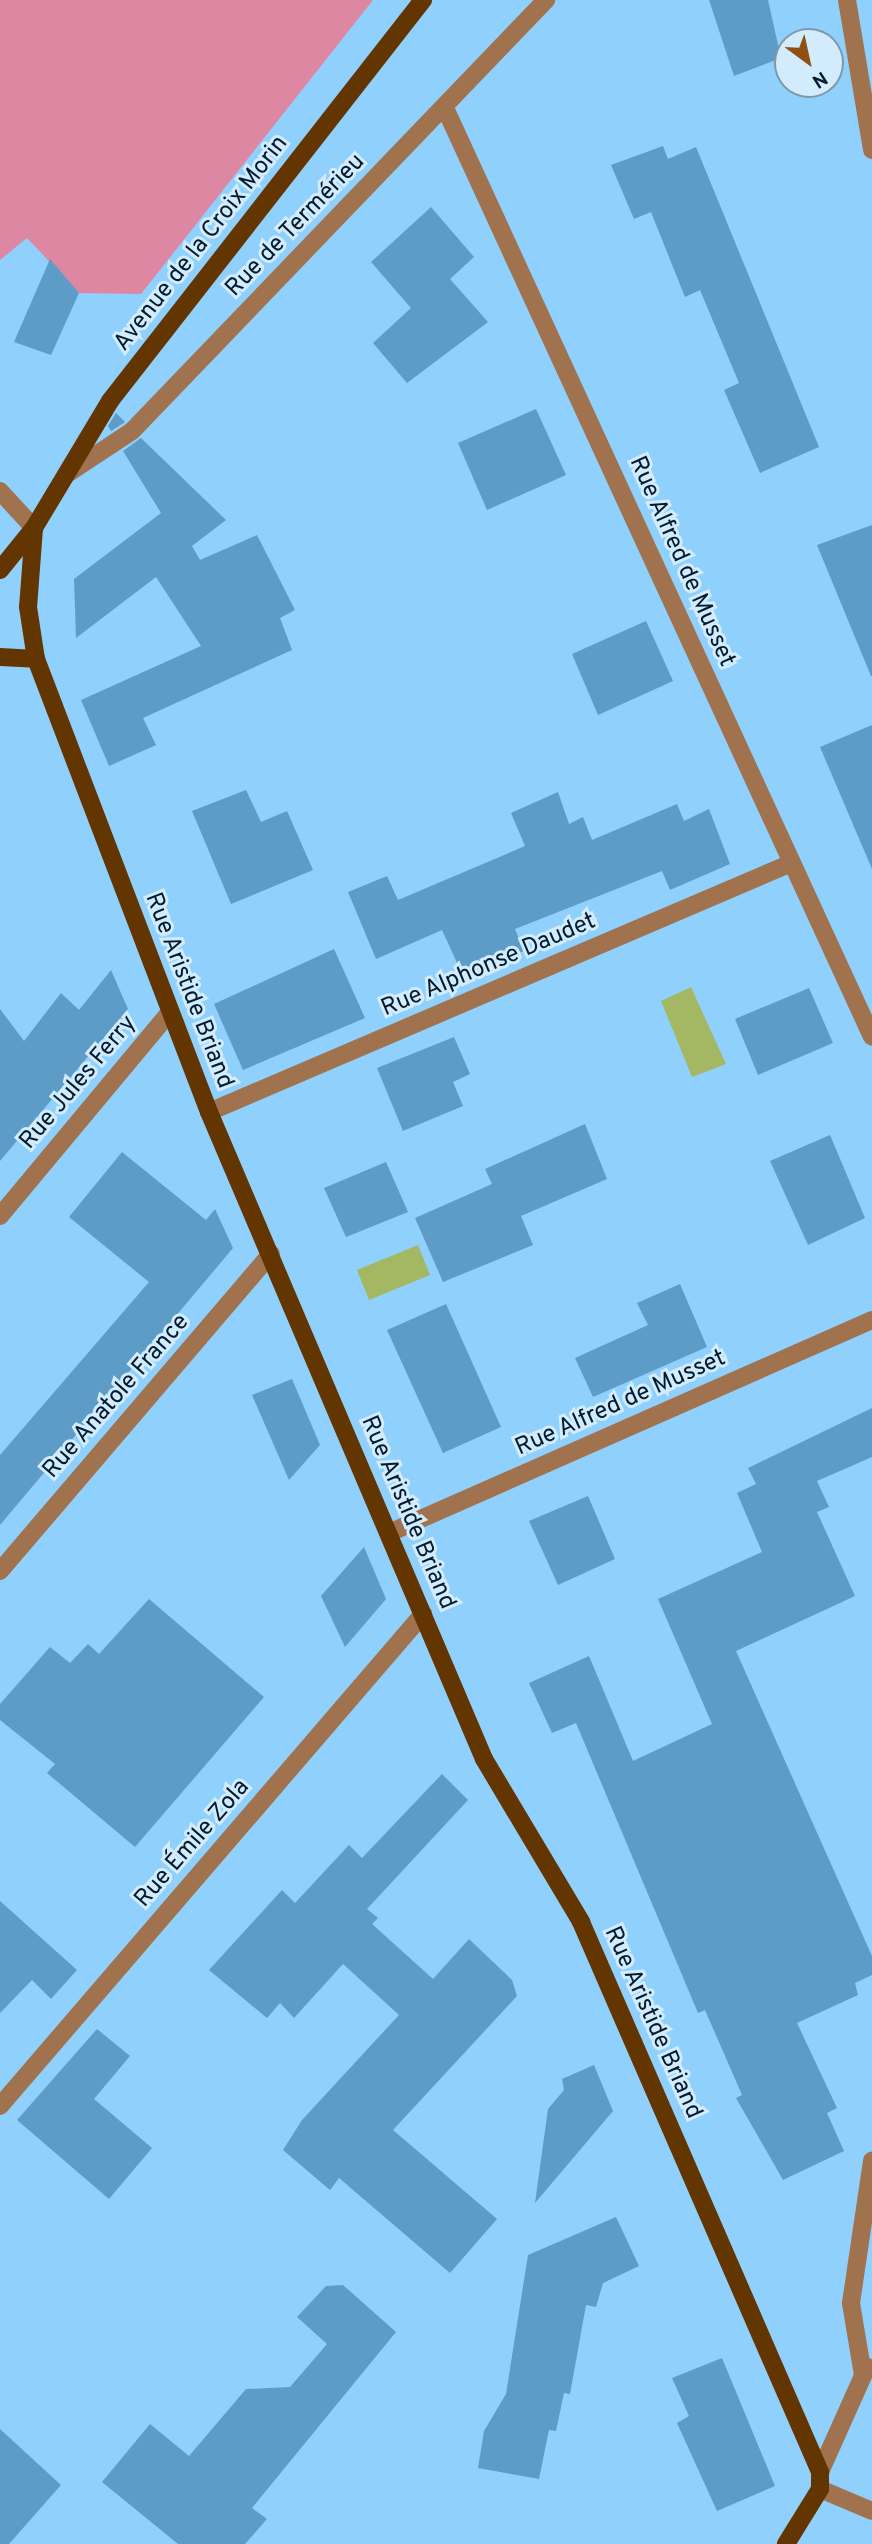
<!DOCTYPE html>
<html>
<head>
<meta charset="utf-8">
<style>
  body { margin:0 }
  #map { position:relative; width:872px; height:2544px; overflow:hidden; background:#8fd0fd; font-family:Overpass,sans-serif }
  div>[style] { position:absolute }
  .green>* { inset:0; background:#dd87a2 }
  .water>* { inset:0; background:#a4b762 }
  .building>* { inset:0; background:#5d9cc7 }
  .minor>* { height:18px; margin:-9px; padding:0 9px; transform-origin:9px; border-radius:9px; background:#a0724d }
  .major>* { height:18px; margin:-9px; padding:0 9px; transform-origin:9px; border-radius:9px; background:#633501 }
  span { translate:-50% -50%; white-space:nowrap; text-align:center; line-height:1.15; -webkit-text-stroke:6px #d2ecfe; paint-order:stroke }
  .street-label { font-size:24px; color:#021c2d }
  .north { position:absolute; left:774px; top:28px; width:70px; height:70px; box-sizing:border-box; background:#d2ecfe; border:2px solid #7f99aa; border-radius:50%; rotate:147deg; font-size:19px; font-weight:700; line-height:28px; text-align:center; color:#021c2d }
  .north::after { content:''; display:block; margin:auto; width:24px; height:32px; background:#8e5113; clip-path:polygon(50% 0,100% 100%,50% 72%,0 100%) }
</style>
</head>
<body>
<div id="map">
  <div class="green">
    <div style="clip-path:polygon(0 0,373px 0,141px 294px,79px 293px,27px 238px,0 260px)"></div>
  </div>
  <div class="water">
    <div style="clip-path:polygon(691px 987px,726px 1064px,692px 1077px,661px 1001px)"></div>
    <div style="clip-path:polygon(418px 1245px,430px 1275px,369px 1300px,357px 1270px)"></div>
  </div>
  <div class="building">
    <div style="clip-path:polygon(709px 0,768px 0,781px 58px,734px 76px)"></div>
    <div style="clip-path:polygon(663px 146px,668px 159px,696px 147px,819px 447px,760px 473px,724px 390px,739px 383px,700px 290px,685px 297px,651px 212px,634px 219px,611px 165px)"></div>
    <div style="clip-path:polygon(431px 207px,474px 257px,450px 279px,488px 322px,407px 383px,373px 343px,411px 308px,371px 262px)"></div>
    <div style="clip-path:polygon(50px 259px,79px 293px,51px 355px,14px 342px)"></div>
    <div style="clip-path:polygon(536px 409px,566px 475px,487px 510px,458px 443px)"></div>
    <div style="clip-path:polygon(116px 413px,125px 422px,111px 431px,108px 426px)"></div>
    <div style="clip-path:polygon(141px 438px,226px 520px,192px 546px,200px 560px,257px 535px,295px 610px,280px 618px,292px 650px,143px 718px,156px 745px,109px 766px,81px 700px,201px 646px,156px 577px,76px 638px,74px 579px,161px 513px,123px 451px)"></div>
    <div style="clip-path:polygon(872px 525px,872px 676px,871px 676px,817px 545px)"></div>
    <div style="clip-path:polygon(646px 621px,673px 681px,598px 715px,572px 654px)"></div>
    <div style="clip-path:polygon(872px 725px,872px 869px,820px 747px)"></div>
    <div style="clip-path:polygon(246px 790px,261px 822px,287px 811px,313px 870px,231px 904px,192px 811px)"></div>
    <div style="clip-path:polygon(558px 792px,569px 824px,583px 817px,592px 840px,677px 804px,684px 821px,709px 809px,730px 864px,670px 890px,662px 871px,515px 929px,524px 951px,463px 976px,442px 930px,376px 959px,348px 892px,387px 876px,398px 900px,525px 846px,511px 813px)"></div>
    <div style="clip-path:polygon(334px 949px,365px 1018px,243px 1070px,214px 1004px)"></div>
    <div style="clip-path:polygon(111px 970px,128px 1009px,0 1161px,0 1009px,24px 1041px,61px 993px,79px 1010px)"></div>
    <div style="clip-path:polygon(809px 988px,833px 1043px,758px 1075px,735px 1019px)"></div>
    <div style="clip-path:polygon(454px 1037px,470px 1074px,453px 1082px,463px 1106px,403px 1131px,377px 1068px)"></div>
    <div style="clip-path:polygon(585px 1124px,607px 1179px,521px 1216px,533px 1245px,443px 1282px,415px 1218px,492px 1184px,485px 1169px)"></div>
    <div style="clip-path:polygon(830px 1135px,865px 1218px,808px 1245px,770px 1161px)"></div>
    <div style="clip-path:polygon(122px 1152px,206px 1220px,215px 1209px,233px 1248px,0 1525px,0 1455px,149px 1282px,69px 1217px)"></div>
    <div style="clip-path:polygon(386px 1162px,408px 1212px,346px 1237px,324px 1188px)"></div>
    <div style="clip-path:polygon(680px 1284px,707px 1347px,593px 1397px,575px 1358px,648px 1325px,637px 1303px)"></div>
    <div style="clip-path:polygon(446px 1304px,501px 1427px,443px 1453px,387px 1330px)"></div>
    <div style="clip-path:polygon(292px 1379px,320px 1445px,289px 1480px,252px 1395px)"></div>
    <div style="clip-path:polygon(872px 1408px,872px 1457px,817px 1481px,829px 1507px,817px 1512px,855px 1596px,736px 1651px,872px 1956px,872px 1975px,855px 1983px,858px 1995px,797px 2023px,837px 2108px,827px 2113px,844px 2151px,783px 2180px,736px 2098px,742px 2095px,705px 2010px,698px 2013px,576px 1723px,552px 1733px,529px 1683px,589px 1656px,633px 1761px,712px 1724px,658px 1599px,762px 1552px,737px 1493px,756px 1484px,748px 1468px)"></div>
    <div style="clip-path:polygon(588px 1496px,615px 1559px,558px 1585px,529px 1521px)"></div>
    <div style="clip-path:polygon(364px 1547px,386px 1599px,345px 1647px,321px 1596px)"></div>
    <div style="clip-path:polygon(149px 1599px,264px 1697px,135px 1847px,47px 1773px,55px 1764px,0 1720px,0 1704px,50px 1647px,70px 1663px,88px 1644px,99px 1654px)"></div>
    <div style="clip-path:polygon(442px 1774px,468px 1800px,367px 1909px,378px 1918px,372px 1924px,433px 1979px,469px 1939px,512px 1980px,517px 1996px,393px 2130px,497px 2219px,450px 2273px,339px 2178px,330px 2190px,283px 2150px,302px 2120px,399px 2015px,343px 1964px,294px 2018px,280px 2003px,267px 2018px,209px 1970px,282px 1890px,295px 1903px,349px 1845px,362px 1858px)"></div>
    <div style="clip-path:polygon(0 1901px,77px 1970px,51px 1999px,32px 1980px,0 2013px)"></div>
    <div style="clip-path:polygon(97px 2029px,130px 2056px,94px 2099px,152px 2148px,109px 2199px,17px 2120px)"></div>
    <div style="clip-path:polygon(594px 2065px,613px 2111px,535px 2203px,548px 2109px,564px 2090px,562px 2079px)"></div>
    <div style="clip-path:polygon(616px 2217px,639px 2266px,603px 2283px,596px 2307px,586px 2305px,570px 2394px,564px 2393px,556px 2431px,549px 2430px,539px 2479px,478px 2468px,484px 2431px,506px 2394px,528px 2255px)"></div>
    <div style="clip-path:polygon(343px 2285px,396px 2332px,252px 2508px,267px 2519px,245px 2544px,178px 2544px,102px 2482px,150px 2424px,189px 2456px,246px 2389px,290px 2387px,327px 2344px,297px 2317px,326px 2286px)"></div>
    <div style="clip-path:polygon(722px 2358px,775px 2486px,717px 2511px,677px 2423px,689px 2416px,672px 2378px)"></div>
    <div style="clip-path:polygon(0 2429px,61px 2485px,9px 2544px,0 2544px)"></div>
  </div>
  <div class="minor">
    <div style="left:847px;top:0;width:152px;rotate:80.5deg"></div>
    <div style="left:445px;top:108px;width:1022px;rotate:65.31deg"></div>
    <div style="left:70px;top:472px;width:74px;rotate:-33.5deg"></div>
    <div style="left:132px;top:431px;width:598px;rotate:-46.15deg"></div>
    <div style="left:0;top:491px;width:50px;rotate:47.4deg"></div>
    <div style="left:209px;top:1112px;width:631px;rotate:-23.15deg"></div>
    <div style="left:0;top:1216px;width:264px;rotate:-50.2deg"></div>
    <div style="left:389px;top:1533px;width:528px;rotate:-23.8deg"></div>
    <div style="left:0;top:1571px;width:417px;rotate:-49.5deg"></div>
    <div style="left:0;top:2106px;width:649px;rotate:-49.31deg"></div>
    <div style="left:863px;top:2375px;width:73px;rotate:-99.5deg"></div>
    <div style="left:851px;top:2303px;width:144px;rotate:-81.6deg"></div>
    <div style="left:820px;top:2472px;width:115px;rotate:-65.9deg"></div>
    <div style="left:820px;top:2489px;width:56px;rotate:22.9deg"></div>
  </div>
  <div class="major">
    <div style="left:34px;top:528px;width:79px;rotate:94.3deg"></div>
    <div style="left:28px;top:607px;width:53px;rotate:81.3deg"></div>
    <div style="left:36px;top:659px;width:485px;rotate:69.1deg"></div>
    <div style="left:209px;top:1112px;width:703px;rotate:66.97deg"></div>
    <div style="left:484px;top:1759px;width:190px;rotate:59.2deg"></div>
    <div style="left:581px;top:1922px;width:600px;rotate:66.51deg"></div>
    <div style="left:820px;top:2472px;width:17px;rotate:90deg"></div>
    <div style="left:820px;top:2489px;width:65px;rotate:121.7deg"></div>
    <div style="left:0;top:570px;width:54px;rotate:-51deg"></div>
    <div style="left:34px;top:528px;width:148px;rotate:-59.1deg"></div>
    <div style="left:110px;top:401px;width:509px;rotate:-52.03deg"></div>
    <div style="left:0;top:657px;width:36px;rotate:3deg"></div>
  </div>
  <div class="street-label">
    <span style="left:296px;top:226px;rotate:-46deg">Rue de Termérieu</span>
    <span style="left:202px;top:244px;rotate:-52deg">Avenue de la Croix Morin</span>
    <span style="left:681px;top:562px;rotate:66deg">Rue Alfred de Musset</span>
    <span style="left:489px;top:966px;rotate:-23deg">Rue Alphonse Daudet</span>
    <span style="left:188px;top:991px;rotate:69deg">Rue Aristide Briand</span>
    <span style="left:79px;top:1083px;rotate:-50deg">Rue Jules Ferry</span>
    <span style="left:117px;top:1397px;rotate:-49deg">Rue Anatole France</span>
    <span style="left:621px;top:1404px;rotate:-24deg">Rue Alfred de Musset</span>
    <span style="left:407px;top:1513px;rotate:67deg">Rue Aristide Briand</span>
    <span style="left:193px;top:1844px;rotate:-49deg">Rue Émile Zola</span>
    <span style="left:652px;top:2023px;rotate:66deg">Rue Aristide Briand</span>
  </div>
  <div class="north">N</div>
</div>
</body>
</html>
